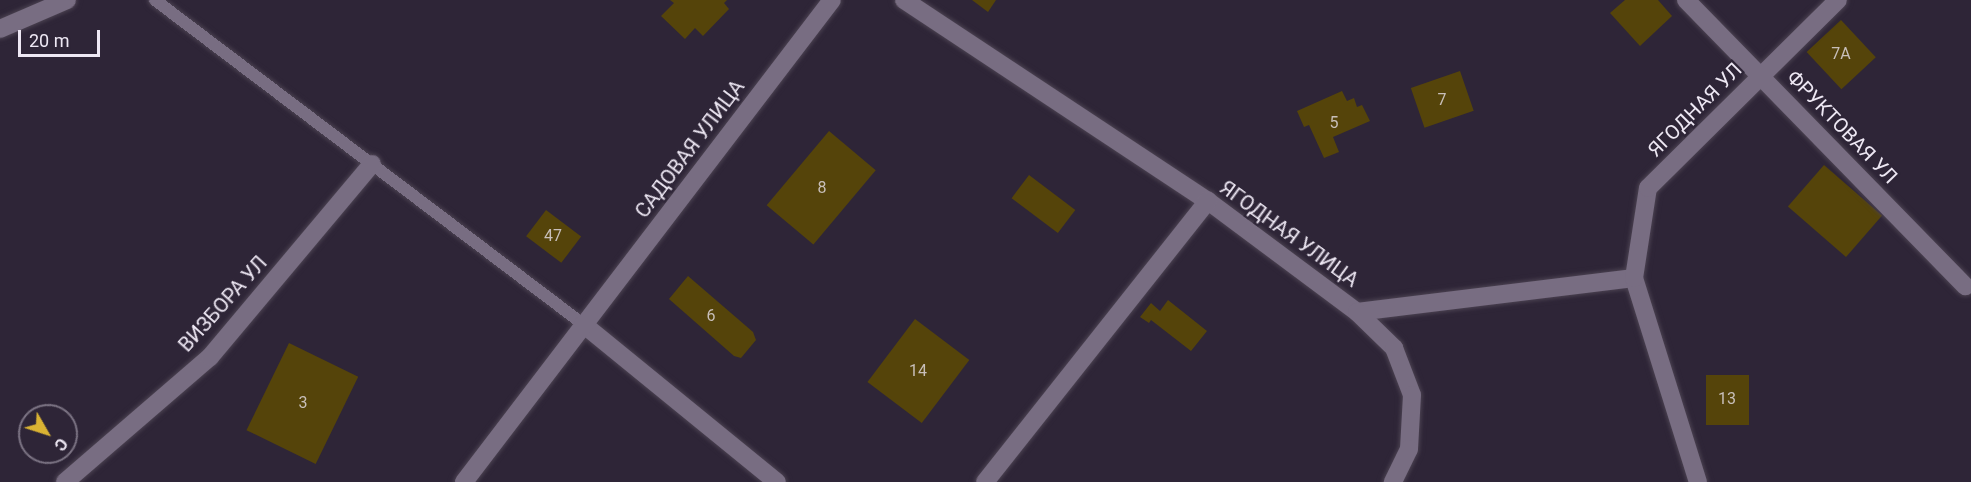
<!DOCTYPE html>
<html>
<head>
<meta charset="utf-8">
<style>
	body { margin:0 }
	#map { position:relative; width:1971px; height:482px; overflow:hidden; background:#2e2537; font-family:Roboto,sans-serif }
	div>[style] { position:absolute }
	.building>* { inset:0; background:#55440a; transform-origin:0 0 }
	.roads { filter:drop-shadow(0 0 2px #4b4251) drop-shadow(0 0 2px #4b4251) }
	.lane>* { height:12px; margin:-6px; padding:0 6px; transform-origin:6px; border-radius:6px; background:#786d82 }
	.street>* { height:18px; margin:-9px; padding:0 9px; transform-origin:9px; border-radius:9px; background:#786d82 }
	span { translate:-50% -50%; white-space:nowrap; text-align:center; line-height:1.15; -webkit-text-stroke:4.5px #2e2537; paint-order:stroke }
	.number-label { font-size:16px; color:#c8bfba }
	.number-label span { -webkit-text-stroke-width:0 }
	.street-label { font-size:20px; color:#eee8f4 }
	.north { position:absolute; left:18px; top:404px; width:60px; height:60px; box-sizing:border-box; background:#2e2537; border:2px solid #7b7383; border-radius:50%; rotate:129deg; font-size:16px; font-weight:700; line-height:24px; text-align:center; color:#eee8f4 }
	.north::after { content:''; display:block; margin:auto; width:21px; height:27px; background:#dab333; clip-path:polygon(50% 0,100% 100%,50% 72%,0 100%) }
	.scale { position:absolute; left:18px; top:30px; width:82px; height:27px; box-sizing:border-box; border:3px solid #eee8f4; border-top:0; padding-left:8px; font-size:18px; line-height:21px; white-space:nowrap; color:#eee8f4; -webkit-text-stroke:4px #2e2537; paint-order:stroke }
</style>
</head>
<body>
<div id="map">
	<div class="building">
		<div style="clip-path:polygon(670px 0,727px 0,724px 3px,729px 9px,703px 36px,695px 28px,685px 39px,661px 16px,674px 3px)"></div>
		<div style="clip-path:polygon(972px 0,996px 0,988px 12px)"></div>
		<div style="clip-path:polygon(1625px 0,1658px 0,1672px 16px,1640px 46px,1610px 13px)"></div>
		<div style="left:1841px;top:20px;width:51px;height:47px;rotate:47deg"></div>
		<div style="left:1460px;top:71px;width:42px;height:52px;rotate:71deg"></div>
		<div style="clip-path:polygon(1342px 91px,1347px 101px,1354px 98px,1357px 107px,1362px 105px,1370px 121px,1333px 137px,1339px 152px,1324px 158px,1309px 125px,1304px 127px,1297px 111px)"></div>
		<div style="left:829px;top:131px;width:61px;height:97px;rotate:40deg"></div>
		<div style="left:1824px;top:165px;width:77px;height:55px;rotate:41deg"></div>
		<div style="left:1029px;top:175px;width:58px;height:29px;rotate:37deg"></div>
		<div style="left:546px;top:210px;width:44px;height:33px;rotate:37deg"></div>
		<div style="clip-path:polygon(688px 276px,753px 332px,756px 340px,741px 358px,734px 356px,669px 299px)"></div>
		<div style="clip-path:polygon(1168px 300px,1207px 331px,1191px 351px,1151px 320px,1149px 323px,1140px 317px,1151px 303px,1160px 311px)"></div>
		<div style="left:915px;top:319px;width:68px;height:79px;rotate:37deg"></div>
		<div style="left:289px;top:343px;width:77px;height:97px;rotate:26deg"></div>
		<div style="left:1706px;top:375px;width:43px;height:50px"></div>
	</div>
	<div class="roads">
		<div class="lane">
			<div style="left:155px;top:0;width:537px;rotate:37.13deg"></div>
		</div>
		<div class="street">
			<div style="left:904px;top:0;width:364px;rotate:33.5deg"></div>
			<div style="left:1208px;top:201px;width:186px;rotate:36.7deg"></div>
			<div style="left:1357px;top:312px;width:279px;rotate:-7deg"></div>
			<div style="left:1634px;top:278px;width:214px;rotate:72.6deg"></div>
			<div style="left:1686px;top:0;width:400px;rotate:45.7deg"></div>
			<div style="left:0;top:29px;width:73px;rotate:-23.4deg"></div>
			<div style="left:1634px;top:278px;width:91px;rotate:-81.2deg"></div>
			<div style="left:1648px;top:188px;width:267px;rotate:-44.7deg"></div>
			<div style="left:1357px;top:312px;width:52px;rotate:44.2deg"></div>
			<div style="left:1394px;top:348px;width:50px;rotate:69deg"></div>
			<div style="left:1412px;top:395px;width:54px;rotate:93.2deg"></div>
			<div style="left:1409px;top:449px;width:37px;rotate:116deg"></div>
			<div style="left:583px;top:324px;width:250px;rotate:39.2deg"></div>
			<div style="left:65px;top:482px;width:191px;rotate:-40.8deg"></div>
			<div style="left:210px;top:357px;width:252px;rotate:-50deg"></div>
			<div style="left:464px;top:482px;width:606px;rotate:-52.64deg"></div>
			<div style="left:985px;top:482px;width:359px;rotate:-51.6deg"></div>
		</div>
	</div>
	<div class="number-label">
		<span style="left:1841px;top:54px">7А</span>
		<span style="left:1442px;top:100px">7</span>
		<span style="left:1334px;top:123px">5</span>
		<span style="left:822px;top:188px">8</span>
		<span style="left:553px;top:236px">47</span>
		<span style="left:711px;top:316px">6</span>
		<span style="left:918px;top:371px">14</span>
		<span style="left:1727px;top:399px">13</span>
		<span style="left:303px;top:403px">3</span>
	</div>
	<div class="street-label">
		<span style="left:1695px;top:110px;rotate:-45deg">ЯГОДНАЯ УЛ</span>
		<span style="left:1842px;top:127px;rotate:46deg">ФРУКТОВАЯ УЛ</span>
		<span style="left:690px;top:149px;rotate:-53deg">САДОВАЯ УЛИЦА</span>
		<span style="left:1289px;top:234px;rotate:36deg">ЯГОДНАЯ УЛИЦА</span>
		<span style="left:223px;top:304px;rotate:-48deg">ВИЗБОРА УЛ</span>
	</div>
	<div class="north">С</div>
	<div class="scale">20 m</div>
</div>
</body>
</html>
